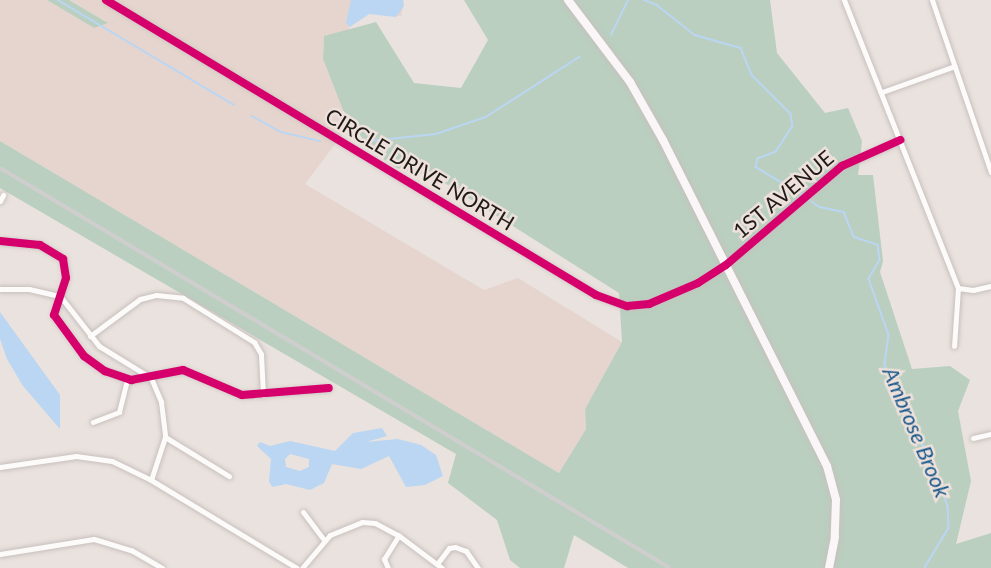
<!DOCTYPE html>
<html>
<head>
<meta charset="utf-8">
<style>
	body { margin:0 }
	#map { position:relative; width:991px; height:568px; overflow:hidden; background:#eae2de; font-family:Lato,sans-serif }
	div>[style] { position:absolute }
	.built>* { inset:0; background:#e5d5ce }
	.green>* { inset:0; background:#bacfc0 }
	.water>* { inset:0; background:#bad6f2 }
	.stream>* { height:1.5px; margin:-0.75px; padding:0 0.75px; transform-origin:0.75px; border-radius:0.75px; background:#bad6f2 }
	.roads { filter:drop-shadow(0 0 2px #c7c0bd) drop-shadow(0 0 2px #c7c0bd) }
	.minor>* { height:5px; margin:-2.5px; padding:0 2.5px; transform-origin:2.5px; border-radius:2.5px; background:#fcfbfa }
	.secondary>* { height:8px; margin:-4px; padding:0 4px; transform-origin:4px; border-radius:4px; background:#faf6f7 }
	.rail>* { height:4px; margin-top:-2px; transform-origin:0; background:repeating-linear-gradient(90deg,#eee0da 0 4.5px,#d0cece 0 9px); box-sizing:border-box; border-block:2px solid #d0cece }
	.cycleway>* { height:8px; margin:-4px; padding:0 4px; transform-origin:4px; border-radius:4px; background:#d6006c }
	span { translate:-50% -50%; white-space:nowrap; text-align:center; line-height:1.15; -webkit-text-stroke:5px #eee0da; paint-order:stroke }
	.street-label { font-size:21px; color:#1f1a18 }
	.water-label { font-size:22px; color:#18588b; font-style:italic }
</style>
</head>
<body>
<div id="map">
	<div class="built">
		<div style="clip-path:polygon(0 0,47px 0,94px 28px,107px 22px,69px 0,404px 0,401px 16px,352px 10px,349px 31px,324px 36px,323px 59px,343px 110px,345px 131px,305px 184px,484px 290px,518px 278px,622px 342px,585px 409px,586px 429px,559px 473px,0 141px)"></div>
	</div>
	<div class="green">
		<div style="clip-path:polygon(47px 0,69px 0,108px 23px,94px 28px)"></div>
		<div style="clip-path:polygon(464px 0,770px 0,777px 53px,825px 113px,848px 108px,862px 141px,858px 175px,873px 175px,883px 261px,880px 272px,912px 369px,950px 366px,970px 380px,958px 411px,971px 481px,956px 544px,991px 533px,991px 568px,628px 568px,574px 535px,564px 568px,520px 568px,510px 560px,497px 520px,448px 483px,456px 454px,0 188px,0 141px,559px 473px,586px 429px,585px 409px,622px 342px,619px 293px,435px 177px,397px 168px,371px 151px,343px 110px,323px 59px,324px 36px,376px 22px,414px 83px,461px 88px,488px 40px)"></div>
	</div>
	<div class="water">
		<div style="clip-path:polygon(351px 0,403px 0,404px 6px,396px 17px,369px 14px,350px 27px,346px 23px)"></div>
		<div style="clip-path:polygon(0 312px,60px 395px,60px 429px,23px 386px,7px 359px,0 339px)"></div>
		<div style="clip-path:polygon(evenodd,382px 428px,387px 436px,366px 442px,398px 439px,421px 445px,436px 455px,443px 476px,425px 485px,406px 487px,389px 456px,361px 469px,332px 464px,324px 483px,310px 490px,286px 484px,272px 487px,269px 481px,271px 459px,257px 446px,260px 442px,270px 446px,290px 441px,335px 451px,353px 433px,382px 428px,290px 454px,309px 459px,309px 467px,300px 471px,286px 467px,285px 459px,290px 454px)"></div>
	</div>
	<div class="stream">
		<div style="left:58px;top:0;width:205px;rotate:30.8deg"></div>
		<div style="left:644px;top:0;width:14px;rotate:21deg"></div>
		<div style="left:657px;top:5px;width:48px;rotate:38.3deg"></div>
		<div style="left:695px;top:35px;width:48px;rotate:15.8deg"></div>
		<div style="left:741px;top:48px;width:29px;rotate:68deg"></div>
		<div style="left:752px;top:75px;width:55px;rotate:45deg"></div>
		<div style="left:791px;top:114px;width:12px;rotate:81deg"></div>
		<div style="left:793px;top:126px;width:31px;rotate:123deg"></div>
		<div style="left:776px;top:152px;width:19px;rotate:159deg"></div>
		<div style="left:758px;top:159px;width:8px;rotate:104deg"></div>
		<div style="left:756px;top:167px;width:56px;rotate:31.1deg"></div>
		<div style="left:611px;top:35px;width:39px;rotate:-64deg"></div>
		<div style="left:252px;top:116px;width:33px;rotate:29deg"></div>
		<div style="left:281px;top:132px;width:40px;rotate:13deg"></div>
		<div style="left:361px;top:142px;width:75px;rotate:-6.1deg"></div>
		<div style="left:436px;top:134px;width:53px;rotate:-18.8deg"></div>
		<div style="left:486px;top:117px;width:111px;rotate:-32.8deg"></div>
		<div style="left:808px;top:199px;width:14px;rotate:34deg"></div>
		<div style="left:820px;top:207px;width:25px;rotate:12deg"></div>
		<div style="left:844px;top:212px;width:27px;rotate:68deg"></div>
		<div style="left:854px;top:237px;width:25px;rotate:18deg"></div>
		<div style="left:878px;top:245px;width:15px;rotate:82deg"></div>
		<div style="left:880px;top:260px;width:22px;rotate:120deg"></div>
		<div style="left:869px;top:279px;width:59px;rotate:70.3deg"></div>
		<div style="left:889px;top:335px;width:30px;rotate:98deg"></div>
		<div style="left:885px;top:365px;width:132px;rotate:65deg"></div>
		<div style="left:941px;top:485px;width:23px;rotate:72deg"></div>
		<div style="left:948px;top:507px;width:21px;rotate:87deg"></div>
		<div style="left:949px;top:528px;width:47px;rotate:121deg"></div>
	</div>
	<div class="roads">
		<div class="minor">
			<div style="left:106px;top:0;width:572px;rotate:31.05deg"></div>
			<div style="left:596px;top:295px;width:33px;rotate:20deg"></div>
			<div style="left:627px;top:306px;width:22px;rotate:-5deg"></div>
			<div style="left:649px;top:304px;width:53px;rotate:-23.2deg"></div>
			<div style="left:698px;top:283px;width:33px;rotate:-33deg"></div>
			<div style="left:726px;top:265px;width:153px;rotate:-40.5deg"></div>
			<div style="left:842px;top:166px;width:64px;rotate:-24.1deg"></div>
			<div style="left:844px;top:0;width:310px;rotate:68.4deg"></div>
			<div style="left:958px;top:288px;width:58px;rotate:93.9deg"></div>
			<div style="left:932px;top:0;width:182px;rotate:71.1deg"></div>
			<div style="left:882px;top:92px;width:77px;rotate:-19.6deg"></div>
			<div style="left:0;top:201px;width:7px;rotate:-63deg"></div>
			<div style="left:0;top:241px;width:40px;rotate:5.7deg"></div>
			<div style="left:40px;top:245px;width:27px;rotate:31deg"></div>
			<div style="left:63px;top:259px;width:19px;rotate:81deg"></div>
			<div style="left:66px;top:278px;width:39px;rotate:108deg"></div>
			<div style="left:54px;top:315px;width:51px;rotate:53.8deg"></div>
			<div style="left:84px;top:356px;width:26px;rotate:36deg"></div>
			<div style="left:105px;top:371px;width:28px;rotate:19deg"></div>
			<div style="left:131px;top:380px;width:53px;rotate:-10.9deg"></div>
			<div style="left:183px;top:370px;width:64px;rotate:23deg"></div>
			<div style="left:242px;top:395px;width:87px;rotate:-4.6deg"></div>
			<div style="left:958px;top:288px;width:15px;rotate:8deg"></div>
			<div style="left:973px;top:290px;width:18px;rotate:-13deg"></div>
			<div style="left:0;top:289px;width:29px"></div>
			<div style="left:29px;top:289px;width:32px;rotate:13deg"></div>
			<div style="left:60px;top:296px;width:63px;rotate:52deg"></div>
			<div style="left:99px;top:346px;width:61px;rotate:31.6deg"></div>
			<div style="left:151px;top:378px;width:26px;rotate:67deg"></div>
			<div style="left:161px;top:402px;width:35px;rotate:83deg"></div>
			<div style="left:165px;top:437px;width:45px;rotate:108deg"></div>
			<div style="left:90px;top:336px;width:62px;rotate:-36.5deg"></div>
			<div style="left:140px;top:299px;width:16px;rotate:-14deg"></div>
			<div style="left:156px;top:295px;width:27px;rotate:6deg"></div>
			<div style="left:183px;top:298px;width:84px;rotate:31.8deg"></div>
			<div style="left:254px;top:342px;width:14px;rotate:60deg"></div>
			<div style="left:261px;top:354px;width:41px;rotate:87.2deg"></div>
			<div style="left:93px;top:422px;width:28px;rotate:-21deg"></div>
			<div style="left:119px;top:412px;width:34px;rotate:-76deg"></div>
			<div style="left:165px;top:437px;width:75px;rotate:31.4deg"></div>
			<div style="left:973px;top:438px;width:18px;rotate:-13deg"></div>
			<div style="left:0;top:467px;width:77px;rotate:-8.2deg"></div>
			<div style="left:76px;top:456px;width:36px;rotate:8deg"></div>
			<div style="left:112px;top:461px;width:43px;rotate:26deg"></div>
			<div style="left:151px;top:480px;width:170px;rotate:31.1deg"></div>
			<div style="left:303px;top:512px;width:35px;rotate:53deg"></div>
			<div style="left:0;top:554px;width:95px;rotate:-9.1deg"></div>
			<div style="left:94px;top:539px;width:39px;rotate:17deg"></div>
			<div style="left:131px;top:550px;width:36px;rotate:30deg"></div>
			<div style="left:437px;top:564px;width:20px;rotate:-53deg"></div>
			<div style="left:449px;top:548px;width:6px;rotate:-9deg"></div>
			<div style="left:455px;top:547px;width:12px;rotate:20deg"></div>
			<div style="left:466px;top:551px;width:21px;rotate:55deg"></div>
			<div style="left:302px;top:568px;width:43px;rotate:-49.7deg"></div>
			<div style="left:330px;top:535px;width:35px;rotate:-22deg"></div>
			<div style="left:362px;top:522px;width:13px;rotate:4deg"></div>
			<div style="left:375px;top:523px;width:26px;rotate:28deg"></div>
			<div style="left:398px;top:535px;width:55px;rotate:36.9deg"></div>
			<div style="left:388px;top:568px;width:10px;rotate:-114deg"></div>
			<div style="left:384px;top:559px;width:28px;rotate:-58deg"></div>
		</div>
		<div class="secondary">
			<div style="left:568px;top:0;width:103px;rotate:52.9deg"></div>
			<div style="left:630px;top:82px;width:67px;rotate:60.4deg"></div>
			<div style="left:663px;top:140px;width:365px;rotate:63.3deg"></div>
			<div style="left:827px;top:466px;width:35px;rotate:75deg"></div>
			<div style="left:836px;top:500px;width:37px;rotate:92deg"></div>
			<div style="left:835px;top:537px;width:32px;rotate:101deg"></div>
		</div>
	</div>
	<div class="rail">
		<div style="left:0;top:168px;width:780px;rotate:30.84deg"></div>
	</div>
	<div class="cycleway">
		<div style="left:106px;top:0;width:572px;rotate:31.05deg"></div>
		<div style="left:596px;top:295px;width:33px;rotate:20deg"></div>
		<div style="left:627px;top:306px;width:22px;rotate:-5deg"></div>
		<div style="left:649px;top:304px;width:53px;rotate:-23.2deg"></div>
		<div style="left:698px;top:283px;width:33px;rotate:-33deg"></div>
		<div style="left:726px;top:265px;width:153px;rotate:-40.5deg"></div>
		<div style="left:842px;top:166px;width:64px;rotate:-24.1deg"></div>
		<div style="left:0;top:241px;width:40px;rotate:5.7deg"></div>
		<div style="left:40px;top:245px;width:27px;rotate:31deg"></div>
		<div style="left:63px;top:259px;width:19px;rotate:81deg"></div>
		<div style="left:66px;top:278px;width:39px;rotate:108deg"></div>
		<div style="left:54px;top:315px;width:51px;rotate:53.8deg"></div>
		<div style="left:84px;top:356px;width:26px;rotate:36deg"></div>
		<div style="left:105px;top:371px;width:28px;rotate:19deg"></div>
		<div style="left:131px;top:380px;width:53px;rotate:-10.9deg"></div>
		<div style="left:183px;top:370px;width:64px;rotate:23deg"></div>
		<div style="left:242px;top:395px;width:87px;rotate:-4.6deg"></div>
	</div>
	<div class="street-label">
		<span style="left:420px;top:169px;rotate:31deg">CIRCLE DRIVE NORTH</span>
		<span style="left:783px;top:194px;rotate:-40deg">1ST AVENUE</span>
	</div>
	<div class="water-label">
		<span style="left:917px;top:432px;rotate:67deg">Ambrose Brook</span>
	</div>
</div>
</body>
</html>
